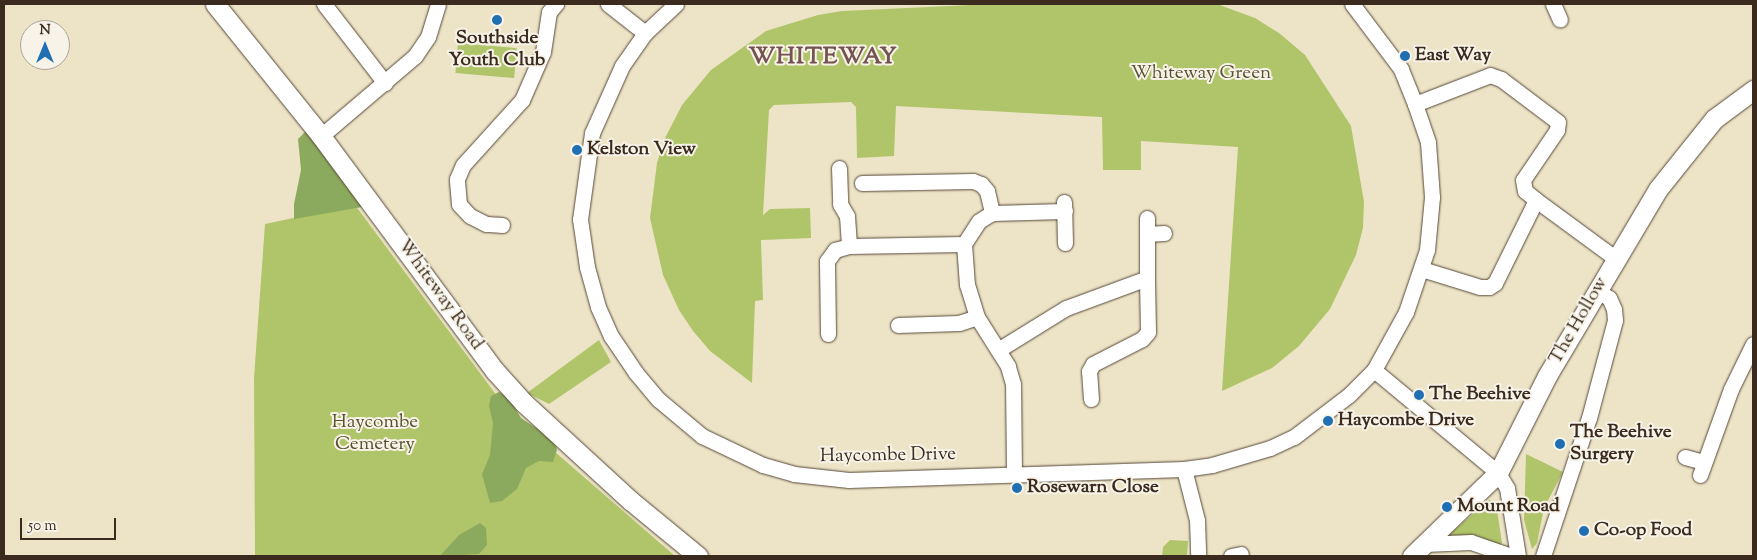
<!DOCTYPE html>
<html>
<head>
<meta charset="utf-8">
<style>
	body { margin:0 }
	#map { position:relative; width:1757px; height:560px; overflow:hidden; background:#ede4c7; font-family:"Sorts Mill Goudy",serif }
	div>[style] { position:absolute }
	.green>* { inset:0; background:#b0c569; transform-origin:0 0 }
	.forest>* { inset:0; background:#8caa5d }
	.roads { filter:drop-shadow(0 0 1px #564637) drop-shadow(0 0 1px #564637) }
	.minor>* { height:15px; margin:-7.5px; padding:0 7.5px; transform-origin:7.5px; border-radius:7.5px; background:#fff }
	.tertiary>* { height:19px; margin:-9.5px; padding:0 9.5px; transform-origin:9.5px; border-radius:9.5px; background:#fff }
	.dots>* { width:14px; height:14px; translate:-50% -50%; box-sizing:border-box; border:2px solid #f7f3e8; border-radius:50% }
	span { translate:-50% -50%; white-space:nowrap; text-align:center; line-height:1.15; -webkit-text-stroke:4px #f7f3e8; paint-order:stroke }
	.poi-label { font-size:19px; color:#3b2a1e; font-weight:700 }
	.left { translate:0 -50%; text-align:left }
	.park-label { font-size:19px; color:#585131 }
	.street-label { font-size:19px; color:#3b2a1e }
	.district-label { font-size:24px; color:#755353; font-weight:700; letter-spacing:1px }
	.frame { position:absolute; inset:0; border:5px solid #3b2a1e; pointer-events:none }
	.north { position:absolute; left:20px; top:20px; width:50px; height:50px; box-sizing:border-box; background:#f7f3e8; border:1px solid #aca397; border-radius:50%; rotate:0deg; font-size:14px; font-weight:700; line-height:20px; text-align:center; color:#3b2a1e }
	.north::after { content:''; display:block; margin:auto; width:18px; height:22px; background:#1f6fb2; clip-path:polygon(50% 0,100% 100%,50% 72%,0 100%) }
	.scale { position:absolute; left:20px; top:518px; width:96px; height:22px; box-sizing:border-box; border:2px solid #3b2a1e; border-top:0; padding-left:6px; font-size:15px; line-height:18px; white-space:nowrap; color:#3b2a1e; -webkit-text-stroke:4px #f7f3e8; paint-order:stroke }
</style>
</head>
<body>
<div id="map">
	<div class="green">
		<div style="clip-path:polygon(992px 4px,1217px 4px,1255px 18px,1279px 33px,1305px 55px,1351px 126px,1364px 202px,1363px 228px,1356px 255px,1330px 309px,1299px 346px,1272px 368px,1222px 391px,1238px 147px,1141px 141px,1141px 170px,1103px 170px,1102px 117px,896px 106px,894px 156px,857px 158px,856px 107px,851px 102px,774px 105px,769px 110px,763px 215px,770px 209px,810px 208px,811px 238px,761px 240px,763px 300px,755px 301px,752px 383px,710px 351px,693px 331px,679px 310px,663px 275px,650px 218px,657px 163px,664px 140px,682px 105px,711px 70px,766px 31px,818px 15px,842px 11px)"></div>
		<div style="left:458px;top:43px;width:59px;height:30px;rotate:5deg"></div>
		<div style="clip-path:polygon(355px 205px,509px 412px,675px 556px,255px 556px,254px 378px,265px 224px)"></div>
		<div style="clip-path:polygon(599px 340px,611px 362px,549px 404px,527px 393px)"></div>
		<div style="clip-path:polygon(1526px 454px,1563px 472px,1544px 508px,1537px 543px,1532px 549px,1524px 520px)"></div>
		<div style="clip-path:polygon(1489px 500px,1496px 503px,1502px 543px,1499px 545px,1470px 536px,1449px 535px)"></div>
		<div style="clip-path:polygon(1170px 540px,1188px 541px,1187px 556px,1162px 556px,1163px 547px)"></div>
	</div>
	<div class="forest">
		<div style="clip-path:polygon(306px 131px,362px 207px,294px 219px,294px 204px,301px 170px,298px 139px)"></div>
		<div style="clip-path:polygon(499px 392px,509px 398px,521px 418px,554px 440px,557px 450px,553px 462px,539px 461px,526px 468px,517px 489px,502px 501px,490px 503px,482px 474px,490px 455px,493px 423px,489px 406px,491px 396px)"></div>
		<div style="clip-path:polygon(480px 523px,486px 528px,487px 545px,479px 554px,440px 556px,459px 535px)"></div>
	</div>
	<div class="roads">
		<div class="minor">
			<div style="left:324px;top:4px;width:100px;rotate:52.3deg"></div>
			<div style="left:608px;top:4px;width:47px;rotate:38.1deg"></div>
			<div style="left:676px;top:4px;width:42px;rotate:136.9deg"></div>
			<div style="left:645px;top:33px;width:40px;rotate:124.9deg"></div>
			<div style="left:622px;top:66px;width:73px;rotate:114.1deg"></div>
			<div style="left:592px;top:133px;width:87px;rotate:97.9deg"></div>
			<div style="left:580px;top:219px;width:49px;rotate:81.7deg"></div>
			<div style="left:587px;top:267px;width:41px;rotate:74.6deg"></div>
			<div style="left:598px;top:307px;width:32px;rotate:66deg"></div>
			<div style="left:611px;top:336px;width:45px;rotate:56deg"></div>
			<div style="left:636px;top:373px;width:35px;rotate:50deg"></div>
			<div style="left:659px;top:400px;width:56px;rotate:39.9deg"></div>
			<div style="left:702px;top:436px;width:68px;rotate:25.4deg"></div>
			<div style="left:763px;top:465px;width:32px;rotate:16deg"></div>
			<div style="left:794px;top:474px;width:55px;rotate:6.2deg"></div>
			<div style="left:849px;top:480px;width:335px;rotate:-1.9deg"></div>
			<div style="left:1184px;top:469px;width:28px;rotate:-8deg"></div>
			<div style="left:1212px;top:465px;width:60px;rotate:-16.3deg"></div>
			<div style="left:1270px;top:448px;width:26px;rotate:-25deg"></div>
			<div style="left:1294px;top:437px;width:69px;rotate:-37.4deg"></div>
			<div style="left:1349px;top:395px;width:35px;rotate:-45deg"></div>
			<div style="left:1374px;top:370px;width:66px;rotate:-61.1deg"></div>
			<div style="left:1406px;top:312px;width:65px;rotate:-71.3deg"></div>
			<div style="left:1427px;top:250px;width:53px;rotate:-84.6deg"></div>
			<div style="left:1432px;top:197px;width:55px;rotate:-94.2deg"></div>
			<div style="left:1428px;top:142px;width:40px;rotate:-108.9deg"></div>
			<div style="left:1415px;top:104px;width:38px;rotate:-112deg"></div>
			<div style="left:1401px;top:69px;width:81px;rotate:-127deg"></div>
			<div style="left:1553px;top:4px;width:17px;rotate:66deg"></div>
			<div style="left:1415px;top:104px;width:80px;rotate:-21.1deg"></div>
			<div style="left:1490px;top:75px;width:12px;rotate:20deg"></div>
			<div style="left:1501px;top:79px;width:71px;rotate:37deg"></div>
			<div style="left:1558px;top:122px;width:8px;rotate:97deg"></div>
			<div style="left:1557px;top:130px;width:60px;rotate:124.2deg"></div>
			<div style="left:1523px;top:180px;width:11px;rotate:80deg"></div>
			<div style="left:1525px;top:191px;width:14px;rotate:39deg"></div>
			<div style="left:1536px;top:200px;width:93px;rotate:116.3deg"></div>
			<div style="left:1495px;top:283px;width:7px;rotate:146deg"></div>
			<div style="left:1489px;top:287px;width:9px;rotate:180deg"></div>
			<div style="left:1480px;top:287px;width:61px;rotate:-162.8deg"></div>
			<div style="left:321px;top:136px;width:123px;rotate:-40.4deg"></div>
			<div style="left:415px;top:56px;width:23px;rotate:-56deg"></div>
			<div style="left:428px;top:37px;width:34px;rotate:-73deg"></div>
			<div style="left:839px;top:168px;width:36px;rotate:88deg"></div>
			<div style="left:840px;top:204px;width:14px;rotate:60deg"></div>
			<div style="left:847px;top:216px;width:30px;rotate:86deg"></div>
			<div style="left:862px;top:183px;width:111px;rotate:-1deg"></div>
			<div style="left:973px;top:181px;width:9px;rotate:21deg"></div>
			<div style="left:981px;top:184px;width:9px;rotate:49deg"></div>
			<div style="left:987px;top:191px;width:23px;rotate:77deg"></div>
			<div style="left:1536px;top:200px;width:98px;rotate:36.3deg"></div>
			<div style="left:1064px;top:202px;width:41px;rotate:88.6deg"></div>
			<div style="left:502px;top:225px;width:16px;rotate:-176deg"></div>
			<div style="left:486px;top:224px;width:18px;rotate:-153deg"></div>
			<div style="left:470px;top:216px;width:16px;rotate:-133deg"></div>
			<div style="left:459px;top:204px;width:25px;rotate:-95deg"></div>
			<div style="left:457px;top:179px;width:15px;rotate:-67deg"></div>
			<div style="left:463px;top:165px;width:88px;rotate:-47.8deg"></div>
			<div style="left:522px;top:100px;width:52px;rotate:-66.4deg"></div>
			<div style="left:543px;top:52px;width:40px;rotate:-81.5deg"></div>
			<div style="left:549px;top:12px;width:11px;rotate:-49deg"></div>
			<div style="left:1147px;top:234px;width:17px;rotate:-3deg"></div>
			<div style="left:898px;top:325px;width:61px;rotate:-1.9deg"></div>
			<div style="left:959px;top:323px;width:19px;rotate:-18deg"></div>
			<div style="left:828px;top:334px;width:73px;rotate:-90.8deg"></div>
			<div style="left:827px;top:261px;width:14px;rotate:-54deg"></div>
			<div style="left:835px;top:250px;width:15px;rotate:-16deg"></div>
			<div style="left:849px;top:246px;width:115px;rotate:-1deg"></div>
			<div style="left:998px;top:350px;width:80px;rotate:-31.7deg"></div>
			<div style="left:1066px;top:308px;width:86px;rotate:-20.3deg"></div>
			<div style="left:1147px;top:278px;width:60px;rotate:-90deg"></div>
			<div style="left:1374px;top:370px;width:161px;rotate:39.7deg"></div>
			<div style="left:1498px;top:473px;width:17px;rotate:59deg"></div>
			<div style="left:1507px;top:488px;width:69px;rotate:80.8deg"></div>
			<div style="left:1091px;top:399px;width:28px;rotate:-94deg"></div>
			<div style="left:1089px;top:371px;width:8px;rotate:-60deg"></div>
			<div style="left:1093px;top:364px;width:55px;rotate:-27deg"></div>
			<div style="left:1142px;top:339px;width:9px;rotate:-49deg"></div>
			<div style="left:1148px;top:332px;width:54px;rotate:-91.1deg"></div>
			<div style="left:1685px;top:457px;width:20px;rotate:15deg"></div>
			<div style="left:1184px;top:469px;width:53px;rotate:75.7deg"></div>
			<div style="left:1197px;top:520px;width:36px;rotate:88deg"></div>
			<div style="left:1014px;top:474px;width:90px;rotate:-90.6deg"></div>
			<div style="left:1013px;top:384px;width:19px;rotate:-106deg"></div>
			<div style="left:1008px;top:366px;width:58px;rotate:-122.3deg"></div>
			<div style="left:977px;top:317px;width:34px;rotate:-107deg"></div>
			<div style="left:967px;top:285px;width:41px;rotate:-94.2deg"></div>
			<div style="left:964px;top:244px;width:27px;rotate:-57deg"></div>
			<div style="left:979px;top:221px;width:15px;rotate:-32deg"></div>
			<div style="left:992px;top:213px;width:73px;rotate:-1.6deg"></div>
			<div style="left:1700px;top:475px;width:91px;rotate:-70.2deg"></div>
			<div style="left:1731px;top:389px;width:50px;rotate:-63.9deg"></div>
			<div style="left:1425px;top:544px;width:46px;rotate:-2.5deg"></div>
			<div style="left:1471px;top:542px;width:42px;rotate:19.3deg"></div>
			<div style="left:1231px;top:556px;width:10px;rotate:-11deg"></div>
			<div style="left:1543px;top:556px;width:145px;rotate:-71.6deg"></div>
			<div style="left:1589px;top:418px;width:101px;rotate:-75.1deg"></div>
			<div style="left:1615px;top:320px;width:11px;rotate:-95deg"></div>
			<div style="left:1614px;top:309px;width:12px;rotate:-114deg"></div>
			<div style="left:1609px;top:298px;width:15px;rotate:-148deg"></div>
		</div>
		<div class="tertiary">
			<div style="left:215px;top:4px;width:169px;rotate:51.2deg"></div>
			<div style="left:321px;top:136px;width:292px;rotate:53.5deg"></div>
			<div style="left:495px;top:371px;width:43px;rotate:47.8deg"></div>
			<div style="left:524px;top:403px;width:145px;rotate:42.5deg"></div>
			<div style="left:631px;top:501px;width:87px;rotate:39.4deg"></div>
			<div style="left:1412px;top:556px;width:120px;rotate:-44deg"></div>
			<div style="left:1498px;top:473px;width:109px;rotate:-63.2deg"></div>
			<div style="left:1547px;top:376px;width:217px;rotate:-59.3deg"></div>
			<div style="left:1658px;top:189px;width:90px;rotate:-51.3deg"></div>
			<div style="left:1714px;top:119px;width:49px;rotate:-36.6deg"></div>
		</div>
	</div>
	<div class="dots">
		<div style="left:497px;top:20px;background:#1f6fb2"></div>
		<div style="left:1405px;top:56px;background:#1f6fb2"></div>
		<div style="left:577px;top:150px;background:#1f6fb2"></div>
		<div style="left:1419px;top:395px;background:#1f6fb2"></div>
		<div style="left:1328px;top:421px;background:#1f6fb2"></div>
		<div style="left:1560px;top:444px;background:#1f6fb2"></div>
		<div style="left:1017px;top:488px;background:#1f6fb2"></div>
		<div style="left:1447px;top:507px;background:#1f6fb2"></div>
		<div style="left:1584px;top:531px;background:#1f6fb2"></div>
	</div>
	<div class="poi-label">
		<span style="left:497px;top:50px">Southside<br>Youth Club</span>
		<span class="left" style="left:1415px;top:56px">East Way</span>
		<span class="left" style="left:587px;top:150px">Kelston View</span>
		<span class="left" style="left:1429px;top:395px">The Beehive</span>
		<span class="left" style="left:1338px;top:421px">Haycombe Drive</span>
		<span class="left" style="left:1570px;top:444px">The Beehive<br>Surgery</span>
		<span class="left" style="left:1027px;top:488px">Rosewarn Close</span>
		<span class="left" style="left:1457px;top:507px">Mount Road</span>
		<span class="left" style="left:1594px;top:531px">Co-op Food</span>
	</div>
	<div class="park-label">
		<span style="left:1201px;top:74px">Whiteway Green</span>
		<span style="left:375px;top:434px">Haycombe<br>Cemetery</span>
	</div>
	<div class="street-label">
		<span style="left:440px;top:295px;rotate:54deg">Whiteway Road</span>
		<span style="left:1579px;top:321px;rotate:-60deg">The Hollow</span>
		<span style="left:888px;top:456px;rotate:-1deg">Haycombe Drive</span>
	</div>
	<div class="district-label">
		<span style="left:823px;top:58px">WHITEWAY</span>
	</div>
	<div class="frame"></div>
	<div class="north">N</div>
	<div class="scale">50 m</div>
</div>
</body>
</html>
